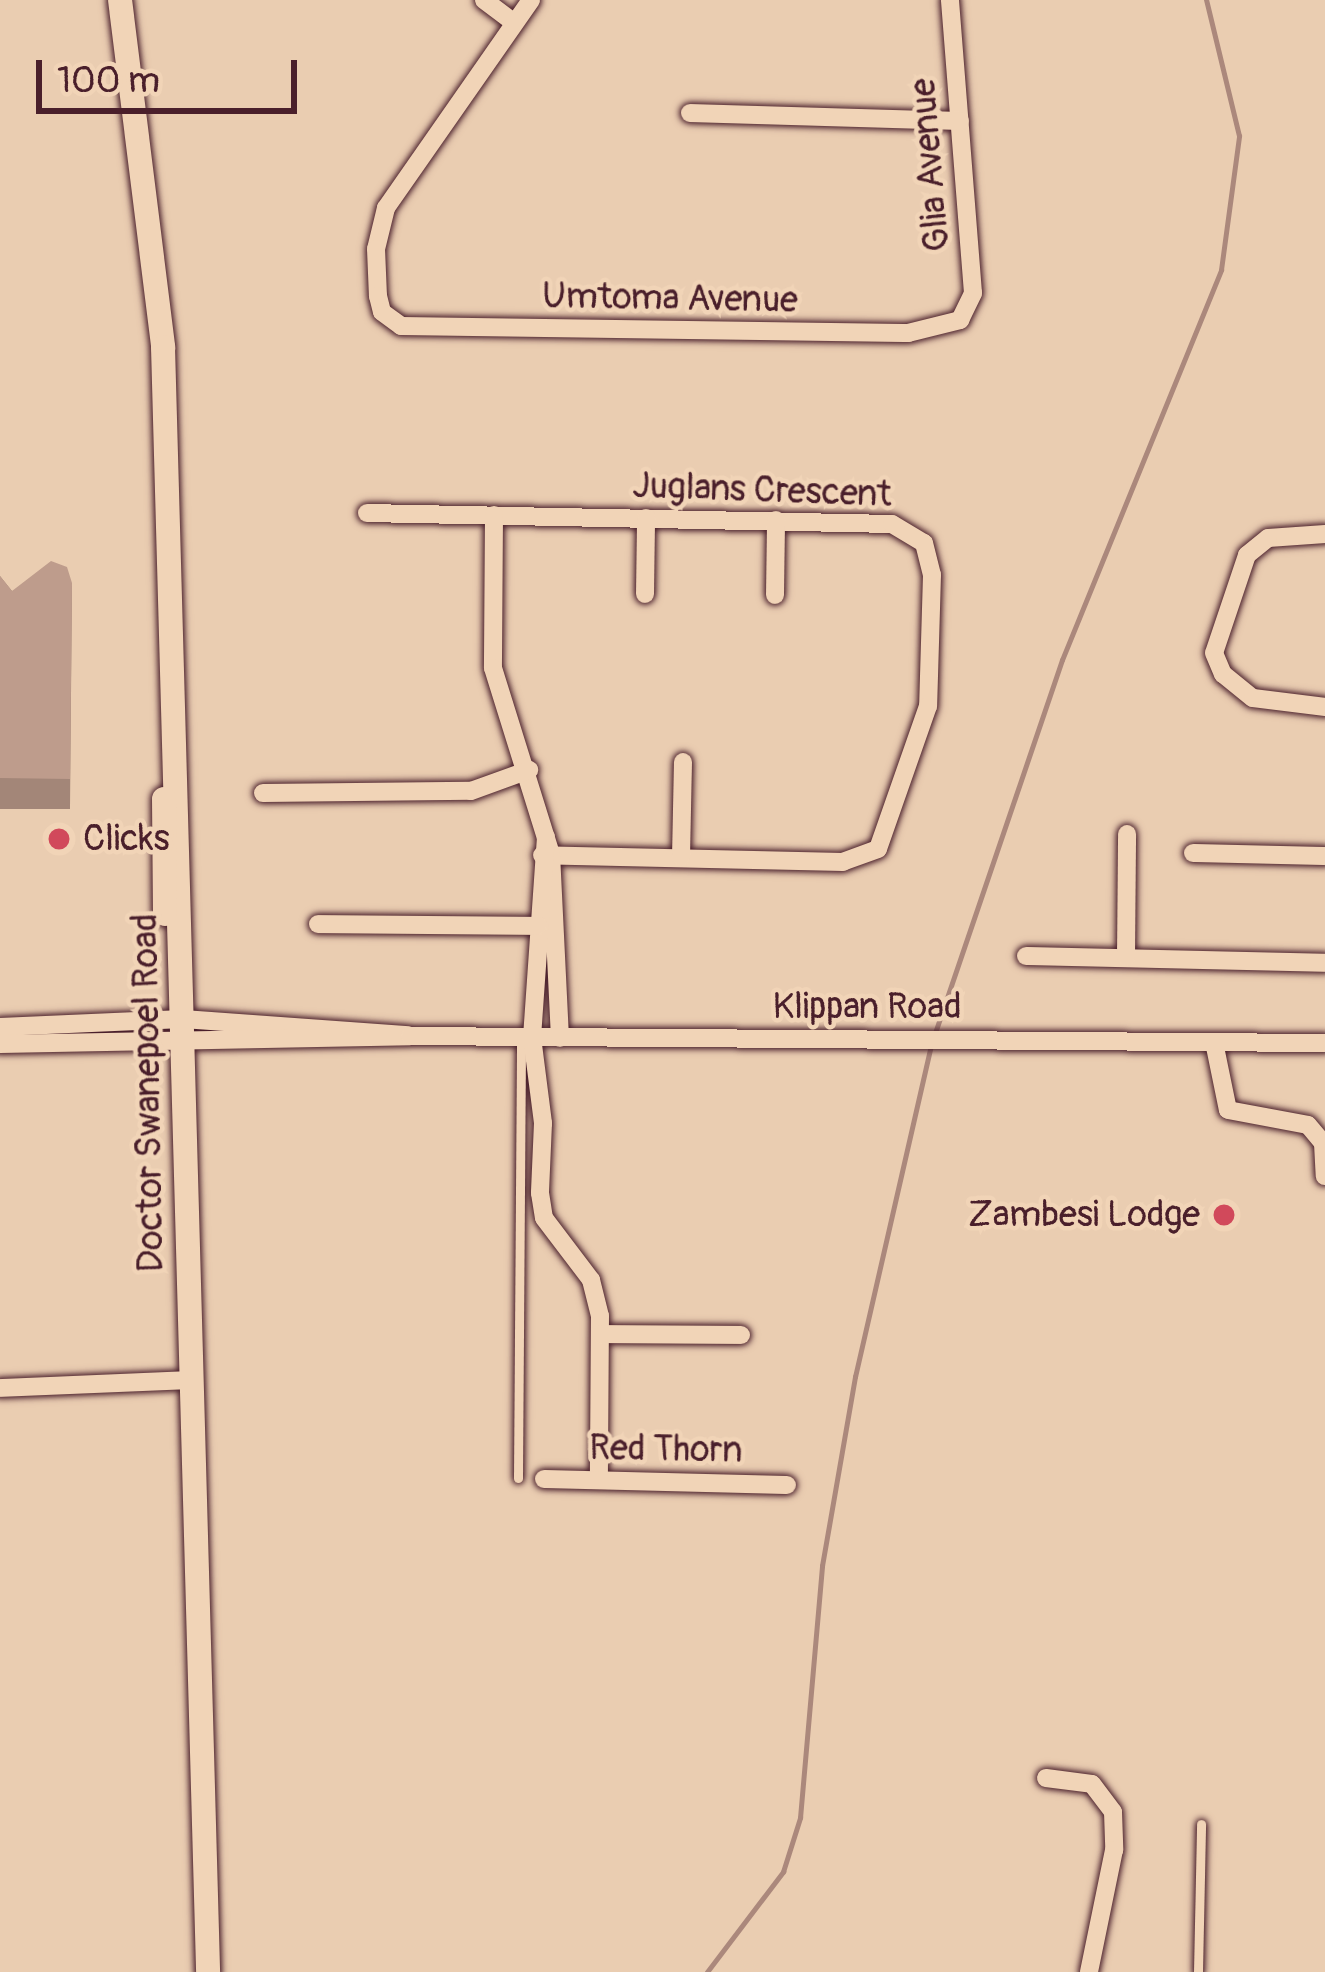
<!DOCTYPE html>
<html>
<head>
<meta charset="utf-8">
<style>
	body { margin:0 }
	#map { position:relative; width:1325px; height:1972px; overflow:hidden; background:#eacdb1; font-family:Pangolin,sans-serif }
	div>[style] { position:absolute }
	.stream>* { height:4.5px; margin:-2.25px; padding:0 2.25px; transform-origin:2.25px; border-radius:2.25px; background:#ab887c }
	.roads { filter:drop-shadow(0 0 3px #4a1f2b) drop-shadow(0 0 3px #4a1f2b) }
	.service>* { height:9px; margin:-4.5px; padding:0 4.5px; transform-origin:4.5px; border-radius:4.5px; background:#f1d4b7 }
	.minor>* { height:18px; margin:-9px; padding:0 9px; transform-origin:9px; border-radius:9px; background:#f1d4b7 }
	.secondary>* { height:24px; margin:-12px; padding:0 12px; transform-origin:12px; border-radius:12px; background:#f1d4b7 }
	.wall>* { inset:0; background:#a38678 }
	.building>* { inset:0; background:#be9c8c }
	.dots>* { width:33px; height:33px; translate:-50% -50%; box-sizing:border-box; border:6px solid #f1d4b7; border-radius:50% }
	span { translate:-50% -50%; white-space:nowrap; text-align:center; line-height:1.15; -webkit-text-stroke:9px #f1d4b7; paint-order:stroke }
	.street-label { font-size:36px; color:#4a1f2b }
	.poi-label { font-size:36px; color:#4a1f2b }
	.left { translate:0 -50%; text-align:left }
	.right { translate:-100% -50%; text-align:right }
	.scale { position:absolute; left:36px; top:60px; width:261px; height:54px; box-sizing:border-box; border:6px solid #4a1f2b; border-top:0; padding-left:15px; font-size:36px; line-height:42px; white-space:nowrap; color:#4a1f2b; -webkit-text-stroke:9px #f1d4b7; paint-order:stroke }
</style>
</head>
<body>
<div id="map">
	<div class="stream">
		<div style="left:934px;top:1036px;width:397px;rotate:-71.2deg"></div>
		<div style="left:1062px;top:660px;width:421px;rotate:-67.8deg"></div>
		<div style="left:1221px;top:270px;width:135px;rotate:-82.3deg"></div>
		<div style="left:1239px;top:136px;width:140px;rotate:-103.6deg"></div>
		<div style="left:707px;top:1972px;width:126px;rotate:-52.8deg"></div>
		<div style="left:783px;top:1872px;width:57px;rotate:-72.5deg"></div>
		<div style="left:800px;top:1818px;width:253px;rotate:-85deg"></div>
		<div style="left:822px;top:1566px;width:192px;rotate:-80.1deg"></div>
		<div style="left:855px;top:1377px;width:340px;rotate:-77.1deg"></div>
	</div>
	<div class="roads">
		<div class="service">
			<div style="left:518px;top:1478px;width:441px;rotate:-89.6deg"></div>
			<div style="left:1198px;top:1972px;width:148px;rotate:-88.8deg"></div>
		</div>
		<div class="minor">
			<div style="left:484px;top:0;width:38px;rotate:37deg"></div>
			<div style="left:531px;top:0;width:254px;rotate:124.9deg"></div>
			<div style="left:386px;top:208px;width:42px;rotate:103.7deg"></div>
			<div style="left:376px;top:249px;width:47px;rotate:87.6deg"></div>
			<div style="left:378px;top:296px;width:16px;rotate:76deg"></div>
			<div style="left:382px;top:312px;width:24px;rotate:36deg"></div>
			<div style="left:401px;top:326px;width:507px;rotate:0.79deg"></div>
			<div style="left:908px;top:333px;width:54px;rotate:-14deg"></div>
			<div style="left:960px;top:320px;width:30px;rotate:-64deg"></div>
			<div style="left:973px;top:293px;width:294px;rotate:-94.5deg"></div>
			<div style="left:690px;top:113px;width:270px;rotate:1.7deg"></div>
			<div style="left:367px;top:513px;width:525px;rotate:1.2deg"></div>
			<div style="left:892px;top:524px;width:37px;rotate:31deg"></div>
			<div style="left:924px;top:543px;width:33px;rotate:76deg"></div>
			<div style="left:932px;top:575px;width:131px;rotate:91.7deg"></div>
			<div style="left:928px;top:706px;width:151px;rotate:109.3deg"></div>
			<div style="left:878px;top:849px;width:37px;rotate:160deg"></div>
			<div style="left:843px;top:862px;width:301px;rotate:-178.7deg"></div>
			<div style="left:494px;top:515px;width:153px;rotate:90.4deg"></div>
			<div style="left:493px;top:668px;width:195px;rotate:72.7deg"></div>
			<div style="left:551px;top:854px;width:184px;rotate:87.2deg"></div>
			<div style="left:1325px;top:534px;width:57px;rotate:176deg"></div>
			<div style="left:1268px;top:538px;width:27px;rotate:141deg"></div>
			<div style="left:1247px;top:555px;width:103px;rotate:108.6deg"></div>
			<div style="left:1214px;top:653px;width:23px;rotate:67deg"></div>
			<div style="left:1223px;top:674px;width:38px;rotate:39deg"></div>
			<div style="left:1253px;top:698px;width:73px;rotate:7.1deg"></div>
			<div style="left:645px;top:594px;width:76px;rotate:-89.2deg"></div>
			<div style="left:775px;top:595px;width:75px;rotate:-89.2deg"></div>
			<div style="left:263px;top:793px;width:208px;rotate:-0.6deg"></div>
			<div style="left:471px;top:791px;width:62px;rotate:-19.9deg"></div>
			<div style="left:546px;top:837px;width:200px;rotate:94deg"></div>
			<div style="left:532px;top:1037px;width:87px;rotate:82.7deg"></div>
			<div style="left:543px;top:1123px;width:70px;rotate:92.5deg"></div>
			<div style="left:540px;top:1193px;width:25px;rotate:81deg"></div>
			<div style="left:544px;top:1218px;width:78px;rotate:52.8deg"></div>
			<div style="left:591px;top:1280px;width:37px;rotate:76deg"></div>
			<div style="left:600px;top:1316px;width:163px;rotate:90.4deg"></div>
			<div style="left:1193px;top:853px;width:132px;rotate:1.3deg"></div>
			<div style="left:681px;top:857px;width:95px;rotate:-88.8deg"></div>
			<div style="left:318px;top:924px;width:220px;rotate:0.5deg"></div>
			<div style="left:1026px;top:956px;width:299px;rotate:1.3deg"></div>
			<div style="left:1126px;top:957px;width:123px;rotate:-89.5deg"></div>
			<div style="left:0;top:1027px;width:183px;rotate:-2.5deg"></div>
			<div style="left:183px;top:1019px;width:226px;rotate:4.1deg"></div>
			<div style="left:1214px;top:1042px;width:69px;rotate:78.4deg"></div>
			<div style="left:1228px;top:1110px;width:81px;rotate:10.6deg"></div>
			<div style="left:1308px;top:1125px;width:23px;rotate:50deg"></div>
			<div style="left:1323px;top:1143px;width:33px;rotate:87deg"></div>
			<div style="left:0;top:1044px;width:410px;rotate:-1.1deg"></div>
			<div style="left:410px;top:1036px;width:915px;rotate:0.44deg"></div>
			<div style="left:600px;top:1334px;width:141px;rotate:0.4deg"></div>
			<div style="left:0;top:1388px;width:188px;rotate:-2.4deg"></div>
			<div style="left:544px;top:1479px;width:243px;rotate:1.4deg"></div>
			<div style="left:1046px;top:1778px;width:46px;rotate:7.4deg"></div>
			<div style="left:1092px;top:1784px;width:35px;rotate:53deg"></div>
			<div style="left:1113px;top:1812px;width:38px;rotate:88deg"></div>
			<div style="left:1114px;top:1850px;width:125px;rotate:101.6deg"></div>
		</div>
		<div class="secondary">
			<div style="left:120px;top:0;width:350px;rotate:82.9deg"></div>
			<div style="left:163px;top:347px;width:1626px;rotate:88.41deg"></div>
			<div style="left:164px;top:799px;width:115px;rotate:89.5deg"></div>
		</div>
	</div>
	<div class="wall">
		<div style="clip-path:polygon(0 576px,12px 591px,72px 583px,70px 809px,0 809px)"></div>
	</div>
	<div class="building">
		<div style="clip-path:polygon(51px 561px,67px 567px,72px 583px,70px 779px,0 778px,0 576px,12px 591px)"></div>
	</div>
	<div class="dots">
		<div style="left:59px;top:839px;background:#d1495b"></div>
		<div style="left:1224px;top:1215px;background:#d1495b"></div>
	</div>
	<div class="street-label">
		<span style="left:930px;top:165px;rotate:-95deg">Glia Avenue</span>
		<span style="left:670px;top:298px;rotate:1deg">Umtoma Avenue</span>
		<span style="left:762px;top:490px;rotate:2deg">Juglans Crescent</span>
		<span style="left:867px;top:1007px">Klippan Road</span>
		<span style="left:148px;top:1093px;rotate:-91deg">Doctor Swanepoel Road</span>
		<span style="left:666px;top:1449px;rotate:1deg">Red Thorn</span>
	</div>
	<div class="poi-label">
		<span class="left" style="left:83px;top:839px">Clicks</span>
		<span class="right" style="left:1200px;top:1215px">Zambesi Lodge</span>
	</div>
	<div class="scale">100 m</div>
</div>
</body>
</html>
